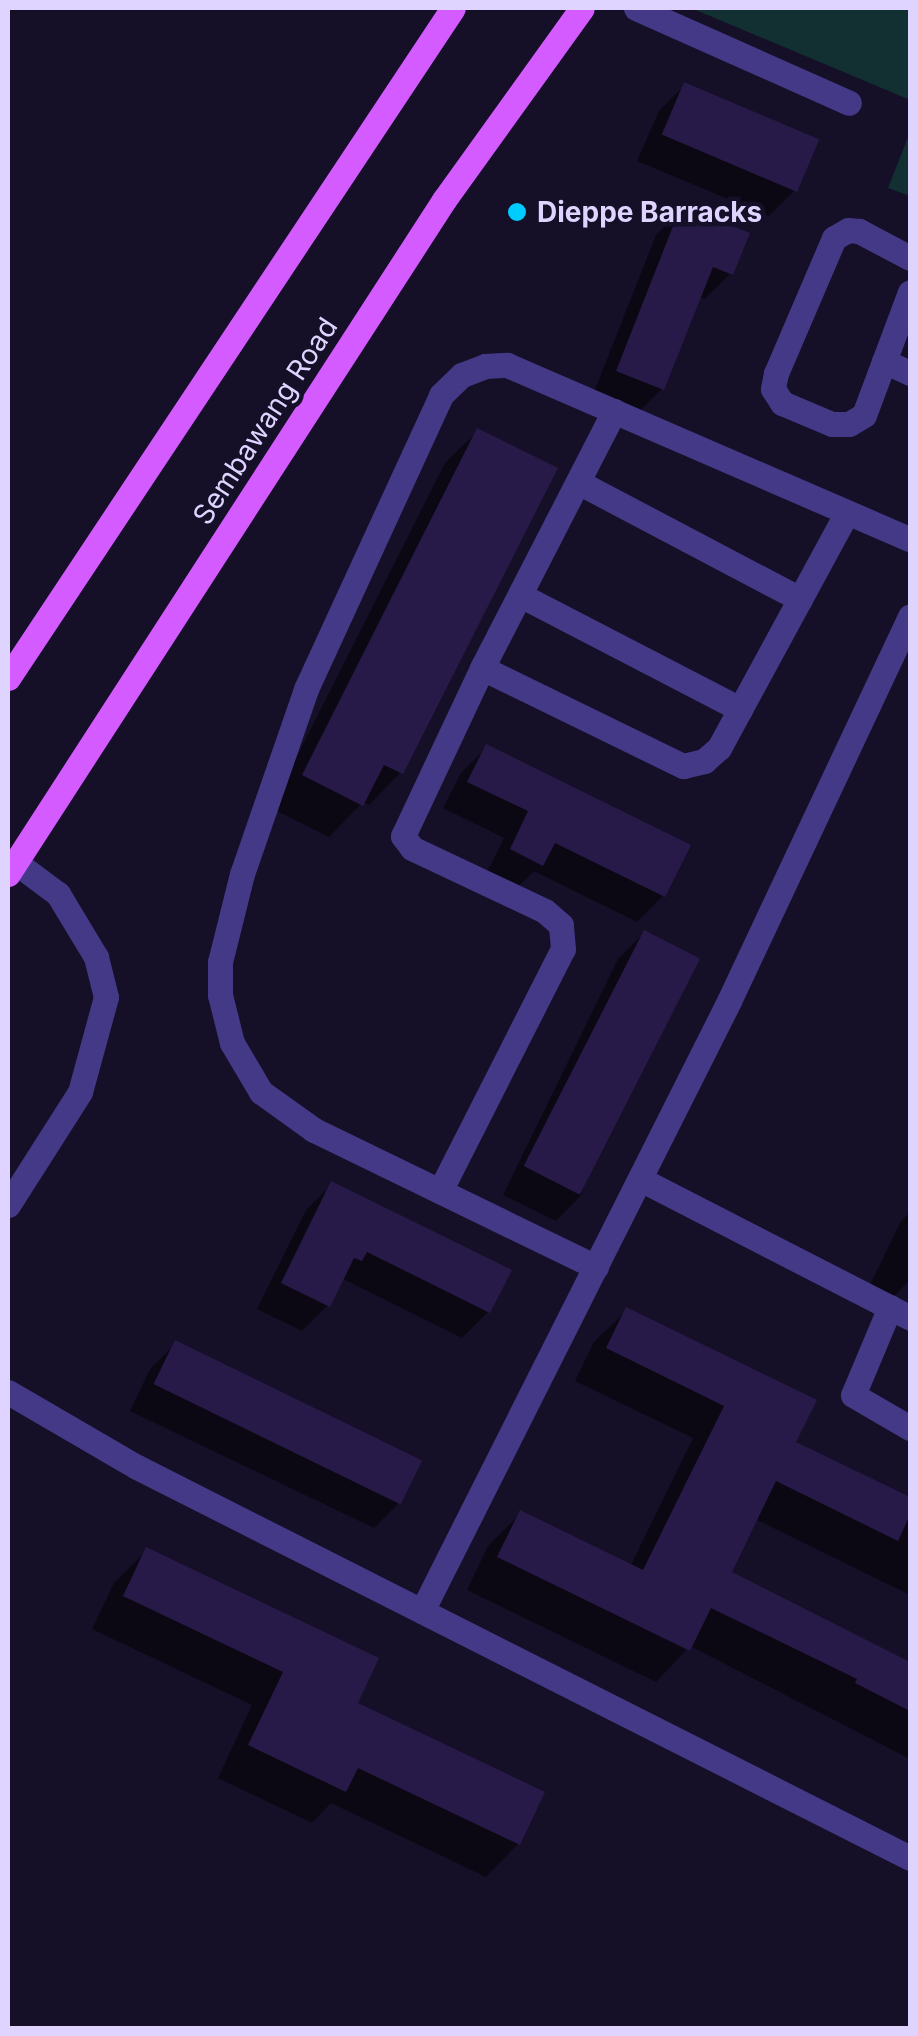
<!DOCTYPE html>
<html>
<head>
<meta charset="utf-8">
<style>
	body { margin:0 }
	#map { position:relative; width:918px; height:2036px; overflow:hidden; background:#150f27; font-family:Inter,sans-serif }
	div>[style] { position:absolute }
	.green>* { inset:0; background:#122f31 }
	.shadow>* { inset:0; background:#0007 }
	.building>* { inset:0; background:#281a48; transform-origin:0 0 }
	.minor>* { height:25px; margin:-12.5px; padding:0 12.5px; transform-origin:12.5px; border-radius:12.5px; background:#443986 }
	.major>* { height:25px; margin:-12.5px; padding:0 12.5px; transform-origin:12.5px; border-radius:12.5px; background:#d35bff }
	.dots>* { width:28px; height:28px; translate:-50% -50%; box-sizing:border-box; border:5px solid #150f27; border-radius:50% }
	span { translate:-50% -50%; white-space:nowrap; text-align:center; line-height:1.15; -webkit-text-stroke:9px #150f27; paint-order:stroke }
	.poi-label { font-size:28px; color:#ded4ff; font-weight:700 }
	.left { translate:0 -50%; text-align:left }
	.street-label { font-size:28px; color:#ded4ff }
	.frame { position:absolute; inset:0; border:10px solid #ded4ff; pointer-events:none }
</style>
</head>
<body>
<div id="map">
	<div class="green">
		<div style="clip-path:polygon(691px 8px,910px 8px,910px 100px)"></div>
		<div style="clip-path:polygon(910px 132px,910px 196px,888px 188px)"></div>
	</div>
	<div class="shadow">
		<div style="clip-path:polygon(685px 85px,795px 190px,769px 216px,637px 161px,659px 111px)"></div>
		<div style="clip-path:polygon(682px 209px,731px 273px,705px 299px,699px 297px,662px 389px,636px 415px,592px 397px,656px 235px)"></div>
		<div style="clip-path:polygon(478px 431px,401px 772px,369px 805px,363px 802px,329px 837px,271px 808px,445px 463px)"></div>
		<div style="clip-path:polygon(487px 747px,663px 896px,637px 922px,534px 871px,515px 890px,485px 876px,504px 838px,443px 808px,461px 773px)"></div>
		<div style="clip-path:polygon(644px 933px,582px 1194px,556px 1221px,503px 1195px,618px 959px)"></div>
		<div style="clip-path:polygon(332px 1184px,488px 1312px,462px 1338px,341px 1278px,328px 1305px,302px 1331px,257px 1309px,306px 1210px)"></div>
		<div style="clip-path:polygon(910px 1212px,910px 1280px,892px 1298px,869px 1287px,901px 1221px)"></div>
		<div style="clip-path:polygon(627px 1310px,793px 1443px,910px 1501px,910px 1595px,755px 1519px,729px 1573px,910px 1664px,910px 1759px,690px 1646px,656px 1682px,467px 1590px,488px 1546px,521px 1513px,630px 1567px,693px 1438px,575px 1381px,594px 1342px)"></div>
		<div style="clip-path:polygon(176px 1343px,400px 1502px,374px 1528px,130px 1411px,150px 1369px)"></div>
		<div style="clip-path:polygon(147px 1550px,355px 1705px,518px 1844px,486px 1877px,331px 1803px,312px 1823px,218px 1778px,252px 1705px,92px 1629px,114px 1583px)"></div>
	</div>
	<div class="building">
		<div style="left:684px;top:82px;width:147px;height:57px;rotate:23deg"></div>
		<div style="clip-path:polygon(681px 206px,750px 233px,733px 275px,713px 267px,664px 390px,616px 371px)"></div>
		<div style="clip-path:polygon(477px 428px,558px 468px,403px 774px,384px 765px,363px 806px,302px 775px)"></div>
		<div style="clip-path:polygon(486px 744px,691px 845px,665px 897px,555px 843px,543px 866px,510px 849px,528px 811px,467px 782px)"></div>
		<div style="left:644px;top:930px;width:63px;height:265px;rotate:27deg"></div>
		<div style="clip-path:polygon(331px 1181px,512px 1270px,490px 1313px,367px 1252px,362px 1261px,354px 1258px,330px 1307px,281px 1283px)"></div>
		<div style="clip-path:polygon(626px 1307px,817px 1400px,796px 1442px,910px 1497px,910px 1515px,898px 1541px,776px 1481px,732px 1572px,910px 1662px,910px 1711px,855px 1683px,857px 1679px,711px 1608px,690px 1651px,497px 1557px,520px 1510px,643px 1570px,724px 1406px,606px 1348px)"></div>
		<div style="left:175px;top:1340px;width:275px;height:49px;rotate:26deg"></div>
		<div style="clip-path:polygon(146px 1547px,379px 1658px,358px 1703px,545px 1792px,520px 1845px,358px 1768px,346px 1792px,248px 1745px,283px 1672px,123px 1596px)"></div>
	</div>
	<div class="minor">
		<div style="left:636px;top:8px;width:233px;rotate:24deg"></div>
		<div style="left:910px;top:258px;width:58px;rotate:-152.1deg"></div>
		<div style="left:859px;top:231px;width:11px;rotate:-175deg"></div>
		<div style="left:848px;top:230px;width:16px;rotate:150deg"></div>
		<div style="left:834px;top:238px;width:147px;rotate:113.2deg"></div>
		<div style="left:776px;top:373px;width:16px;rotate:101deg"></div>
		<div style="left:773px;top:389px;width:17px;rotate:57deg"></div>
		<div style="left:782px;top:403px;width:54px;rotate:22.8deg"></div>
		<div style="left:832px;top:424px;width:17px"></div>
		<div style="left:849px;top:424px;width:17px;rotate:-31deg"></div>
		<div style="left:864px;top:415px;width:131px;rotate:-69.5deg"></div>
		<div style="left:884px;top:361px;width:29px;rotate:25deg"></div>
		<div style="left:578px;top:482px;width:251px;rotate:27.8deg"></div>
		<div style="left:520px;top:595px;width:248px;rotate:27.4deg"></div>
		<div style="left:482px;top:668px;width:224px;rotate:26deg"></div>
		<div style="left:683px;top:766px;width:22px;rotate:-13deg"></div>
		<div style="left:704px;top:761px;width:20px;rotate:-41deg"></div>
		<div style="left:719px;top:748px;width:268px;rotate:-61.5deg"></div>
		<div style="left:8px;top:863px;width:7px;rotate:-8deg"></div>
		<div style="left:15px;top:862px;width:54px;rotate:36.7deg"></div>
		<div style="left:58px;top:894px;width:74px;rotate:58.9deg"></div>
		<div style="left:96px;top:957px;width:41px;rotate:76deg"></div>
		<div style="left:106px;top:997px;width:98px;rotate:105.3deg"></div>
		<div style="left:80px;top:1092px;width:134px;rotate:122.5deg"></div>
		<div style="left:640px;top:1179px;width:304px;rotate:27.2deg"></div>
		<div style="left:440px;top:1191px;width:271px;rotate:-63.1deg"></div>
		<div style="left:563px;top:949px;width:24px;rotate:-95deg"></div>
		<div style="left:561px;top:925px;width:21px;rotate:-139deg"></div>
		<div style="left:545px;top:911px;width:147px;rotate:-154.7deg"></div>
		<div style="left:412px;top:848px;width:15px;rotate:-127deg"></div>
		<div style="left:403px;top:836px;width:186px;rotate:-64.8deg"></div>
		<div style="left:482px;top:668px;width:289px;rotate:-62.8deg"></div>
		<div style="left:596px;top:1267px;width:314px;rotate:-154.1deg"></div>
		<div style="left:314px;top:1130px;width:65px;rotate:-144.4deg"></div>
		<div style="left:261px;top:1092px;width:57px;rotate:-120.6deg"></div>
		<div style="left:232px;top:1043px;width:49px;rotate:-104deg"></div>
		<div style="left:220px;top:995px;width:33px;rotate:-90deg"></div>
		<div style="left:220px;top:962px;width:91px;rotate:-76deg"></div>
		<div style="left:242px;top:874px;width:196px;rotate:-70.9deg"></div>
		<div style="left:306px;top:689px;width:324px;rotate:-65.3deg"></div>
		<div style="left:441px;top:395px;width:29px;rotate:-44deg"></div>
		<div style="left:462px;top:375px;width:25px;rotate:-21deg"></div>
		<div style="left:485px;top:366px;width:22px;rotate:-3deg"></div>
		<div style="left:507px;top:365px;width:439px;rotate:23.4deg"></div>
		<div style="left:890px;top:1307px;width:95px;rotate:112.8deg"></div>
		<div style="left:853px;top:1395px;width:66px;rotate:30.1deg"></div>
		<div style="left:8px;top:1392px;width:149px;rotate:30.2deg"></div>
		<div style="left:137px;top:1467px;width:866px;rotate:26.83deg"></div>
		<div style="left:422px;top:1611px;width:683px;rotate:-63.28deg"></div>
		<div style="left:729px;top:1001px;width:425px;rotate:-64.8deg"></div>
	</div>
	<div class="major">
		<div style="left:8px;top:678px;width:804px;rotate:-56.41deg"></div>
		<div style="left:8px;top:874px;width:803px;rotate:-57.1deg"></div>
		<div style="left:444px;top:200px;width:236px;rotate:-54.3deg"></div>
	</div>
	<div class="dots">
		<div style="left:517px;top:212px;background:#00cbff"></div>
	</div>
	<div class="poi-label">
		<span class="left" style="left:537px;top:212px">Dieppe Barracks</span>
	</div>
	<div class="street-label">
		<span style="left:265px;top:421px;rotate:-57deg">Sembawang Road</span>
	</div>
	<div class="frame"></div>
</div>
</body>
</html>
